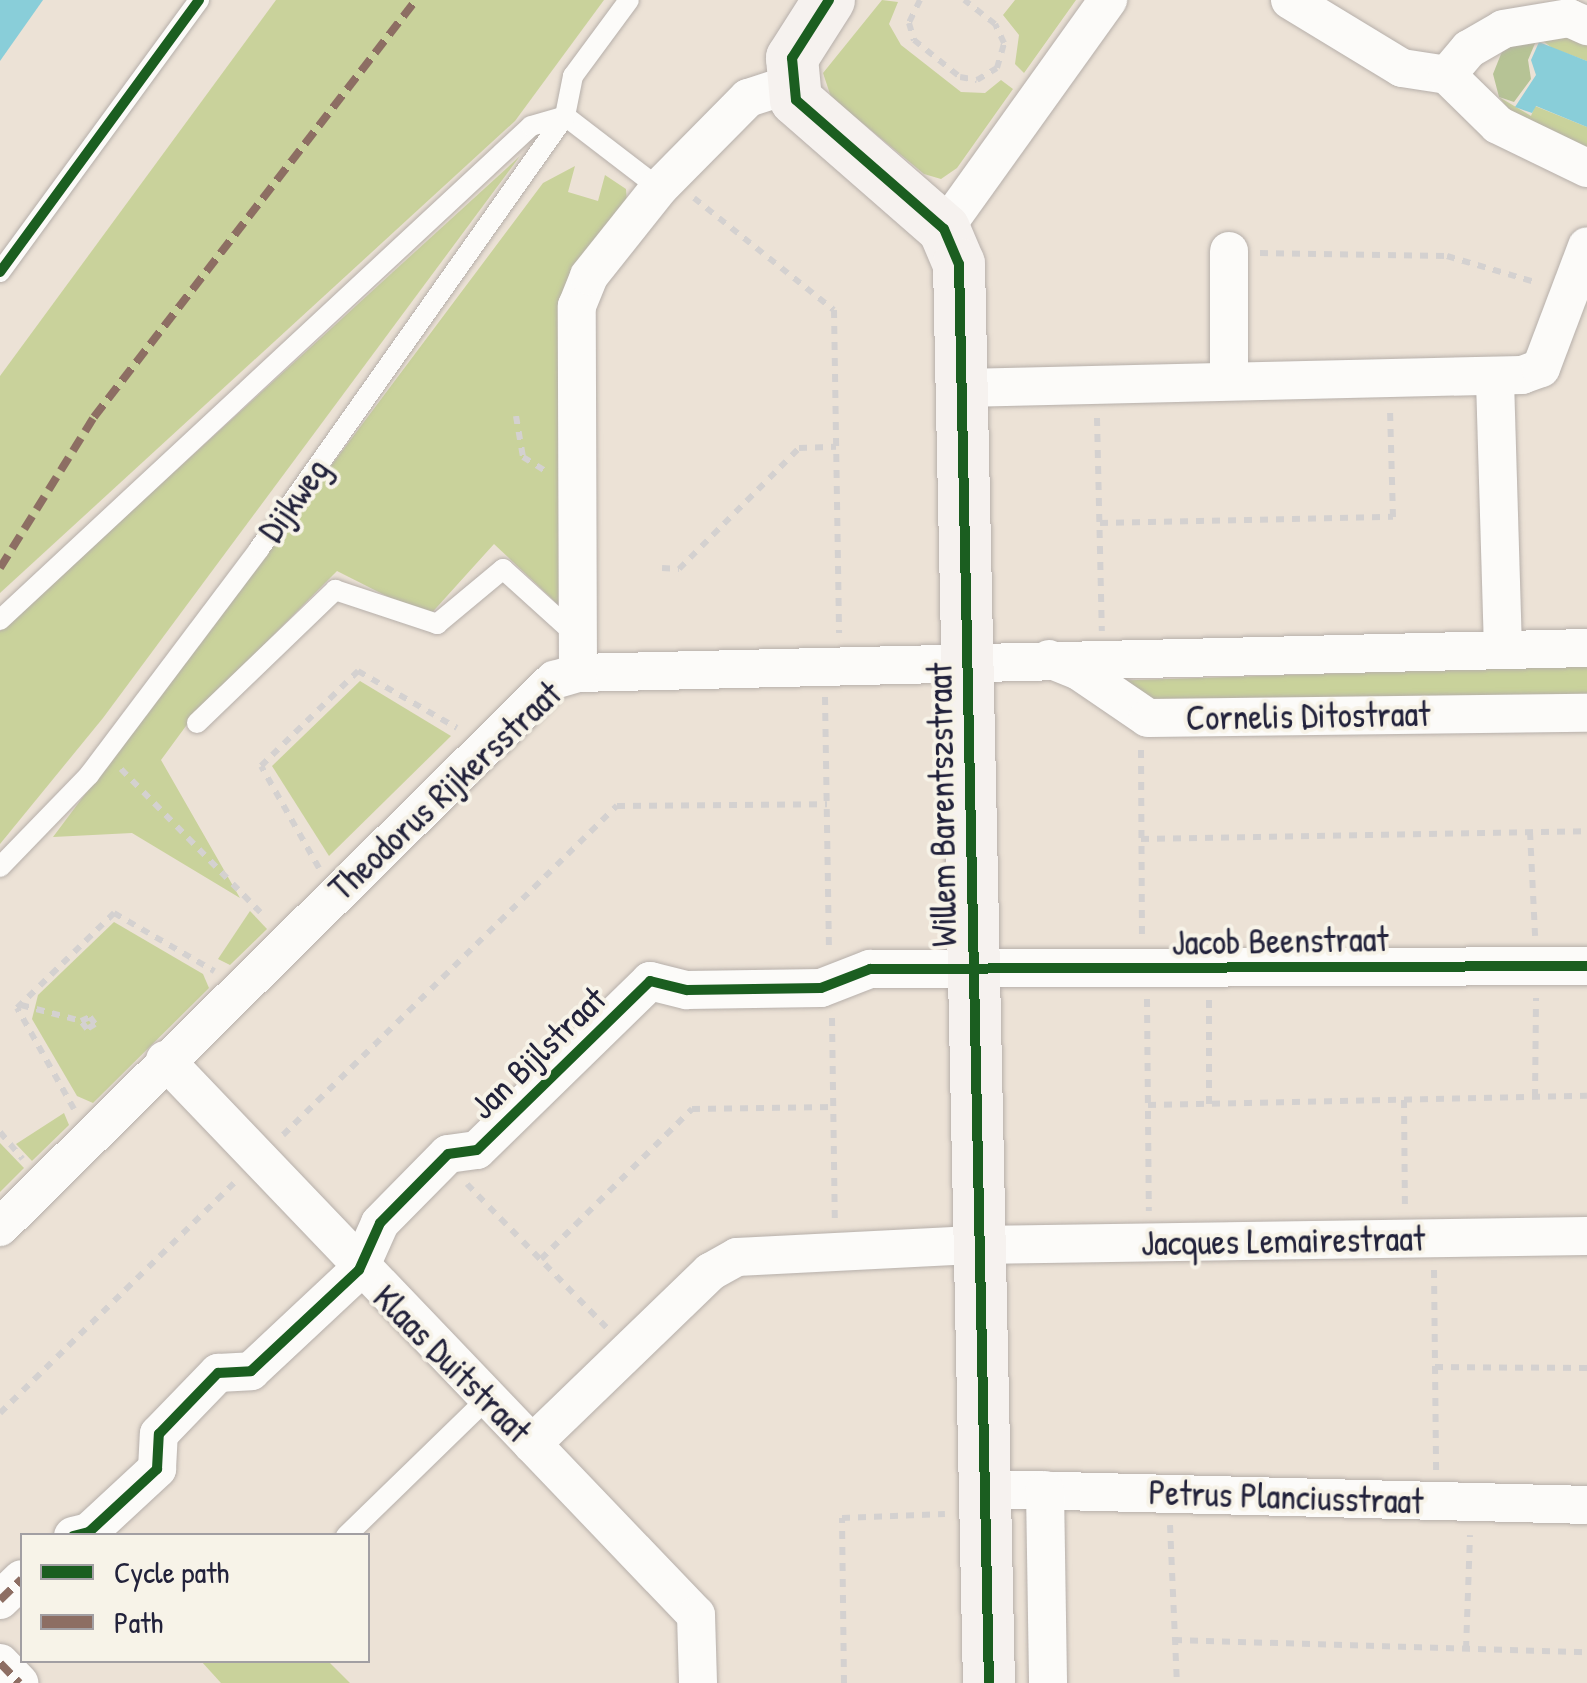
<!DOCTYPE html>
<html>
<head>
<meta charset="utf-8">
<style>
	body { margin:0 }
	#map { position:relative; width:1587px; height:1683px; overflow:hidden; background:#ece2d6; font-family:"Patrick Hand",sans-serif }
	div>[style] { position:absolute }
	.green>* { inset:0; background:#c9d29b }
	.forest>* { inset:0; background:#b6c395 }
	.water>* { inset:0; background:#89ced9 }
	.path>* { height:6px; margin-top:-3px; transform-origin:0; background:repeating-linear-gradient(90deg,#d4d1d0 0 8px,transparent 0 16px) }
	.roads { filter:drop-shadow(0 0 2px #b6afaa) drop-shadow(0 0 2px #b6afaa) }
	.lane>* { height:20px; margin:-10px; padding:0 10px; transform-origin:10px; border-radius:10px; background:#fcfbf9 }
	.street>* { height:38px; margin:-19px; padding:0 19px; transform-origin:19px; border-radius:19px; background:#fcfbf9 }
	.secondary>* { height:52px; margin:-26px; padding:0 26px; transform-origin:26px; border-radius:26px; background:#f6f2ef }
	.quiet>* { height:8px; margin-top:-4px; transform-origin:0; background:repeating-linear-gradient(90deg,#8d6e63 0 15px,transparent 0 23px) }
	.cycleway>* { height:10px; margin:-5px; padding:0 5px; transform-origin:5px; border-radius:5px; background:#1b5e20 }
	span { translate:-50% -50%; white-space:nowrap; text-align:center; line-height:1.15; -webkit-text-stroke:8px #f7f3e8; paint-order:stroke }
	.street-label { font-size:35px; color:#22223b }
	.legend { position:absolute; left:20px; top:1533px; width:350px; height:130px; box-sizing:border-box; background:#f7f3e8; border:2px solid #a29fa3; margin:0; padding:12px 18px; list-style:none; font-size:30px; color:#22223b }
	.legend li { display:flex; align-items:center; gap:20px; height:50px }
	.legend b { width:50px; border:2px solid #a29fa3 }
</style>
</head>
<body>
<div id="map">
	<div class="green">
		<div style="clip-path:polygon(276px 0,604px 0,515px 121px,0 593px,0 376px)"></div>
		<div style="clip-path:polygon(882px 0,898px 2px,889px 24px,901px 45px,961px 92px,985px 93px,1001px 80px,1013px 89px,957px 168px,941px 179px,924px 174px,831px 97px,823px 73px)"></div>
		<div style="clip-path:polygon(1015px 0,1076px 0,1024px 73px,1015px 64px,1019px 35px,1003px 15px)"></div>
		<div style="clip-path:polygon(1542px 30px,1587px 41px,1587px 61px,1552px 48px,1538px 37px)"></div>
		<div style="clip-path:polygon(1499px 97px,1531px 116px,1535px 106px,1587px 127px,1587px 154px,1522px 127px)"></div>
		<div style="clip-path:polygon(520px 156px,103px 718px,0 844px,0 631px)"></div>
		<div style="clip-path:polygon(575px 166px,568px 192px,598px 201px,605px 175px,626px 189px,627px 205px,571px 271px,559px 302px,564px 610px,494px 544px,428px 617px,337px 571px,194px 715px,161px 760px,240px 898px,132px 833px,53px 837px,543px 183px)"></div>
		<div style="clip-path:polygon(1587px 665px,1587px 694px,1151px 705px,1108px 681px)"></div>
		<div style="clip-path:polygon(360px 681px,451px 736px,329px 856px,272px 766px)"></div>
		<div style="clip-path:polygon(250px 911px,267px 929px,230px 965px,218px 959px)"></div>
		<div style="clip-path:polygon(114px 922px,203px 974px,209px 988px,93px 1103px,77px 1096px,32px 1019px,38px 995px)"></div>
		<div style="clip-path:polygon(64px 1113px,69px 1125px,32px 1161px,16px 1144px)"></div>
		<div style="clip-path:polygon(0 1143px,24px 1168px,0 1192px)"></div>
		<div style="clip-path:polygon(201px 1661px,328px 1661px,350px 1683px,221px 1683px)"></div>
	</div>
	<div class="forest">
		<div style="clip-path:polygon(1536px 41px,1528px 60px,1531px 79px,1514px 102px,1499px 97px,1493px 74px,1501px 54px,1505px 47px)"></div>
	</div>
	<div class="water">
		<div style="clip-path:polygon(0 0,43px 0,0 61px)"></div>
		<div style="clip-path:polygon(1539px 42px,1587px 61px,1587px 127px,1536px 106px,1532px 113px,1515px 107px,1536px 75px,1531px 60px)"></div>
	</div>
	<div class="path">
		<div style="left:920px;top:0;width:25px;rotate:116deg"></div>
		<div style="left:909px;top:23px;width:18px;rotate:74deg"></div>
		<div style="left:914px;top:40px;width:59px;rotate:38.8deg"></div>
		<div style="left:960px;top:77px;width:17px;rotate:10deg"></div>
		<div style="left:977px;top:80px;width:23px;rotate:-31deg"></div>
		<div style="left:997px;top:68px;width:26px;rotate:-74deg"></div>
		<div style="left:1004px;top:43px;width:21px;rotate:-115deg"></div>
		<div style="left:995px;top:24px;width:39px;rotate:-142deg"></div>
		<div style="left:694px;top:198px;width:179px;rotate:38.7deg"></div>
		<div style="left:834px;top:310px;width:323px;rotate:89.1deg"></div>
		<div style="left:1260px;top:253px;width:187px;rotate:0.9deg"></div>
		<div style="left:1447px;top:256px;width:95px;rotate:16.5deg"></div>
		<div style="left:516px;top:416px;width:42px;rotate:80.3deg"></div>
		<div style="left:523px;top:457px;width:26px;rotate:32deg"></div>
		<div style="left:1097px;top:418px;width:213px;rotate:88.7deg"></div>
		<div style="left:1100px;top:523px;width:293px;rotate:-1.2deg"></div>
		<div style="left:1393px;top:517px;width:106px;rotate:-91.6deg"></div>
		<div style="left:662px;top:568px;width:17px;rotate:3deg"></div>
		<div style="left:679px;top:569px;width:170px;rotate:-45.2deg"></div>
		<div style="left:799px;top:448px;width:37px;rotate:-2deg"></div>
		<div style="left:825px;top:697px;width:252px;rotate:89.1deg"></div>
		<div style="left:1141px;top:750px;width:187px;rotate:89.7deg"></div>
		<div style="left:121px;top:769px;width:208px;rotate:45.8deg"></div>
		<div style="left:1530px;top:832px;width:104px;rotate:87.2deg"></div>
		<div style="left:1141px;top:839px;width:446px;rotate:-1deg"></div>
		<div style="left:319px;top:868px;width:117px;rotate:-119.6deg"></div>
		<div style="left:261px;top:766px;width:136px;rotate:-44.4deg"></div>
		<div style="left:358px;top:671px;width:114px;rotate:29.9deg"></div>
		<div style="left:1147px;top:999px;width:212px;rotate:89.5deg"></div>
		<div style="left:21px;top:1005px;width:62px;rotate:14.9deg"></div>
		<div style="left:81px;top:1021px;width:10px;rotate:-24deg"></div>
		<div style="left:90px;top:1017px;width:9px;rotate:54deg"></div>
		<div style="left:95px;top:1024px;width:9px;rotate:148deg"></div>
		<div style="left:87px;top:1029px;width:10px;rotate:-127deg"></div>
		<div style="left:832px;top:1018px;width:203px;rotate:89.2deg"></div>
		<div style="left:1535px;top:1097px;width:99px;rotate:-89.4deg"></div>
		<div style="left:1404px;top:1100px;width:107px;rotate:89.5deg"></div>
		<div style="left:1209px;top:1104px;width:104px;rotate:-90deg"></div>
		<div style="left:1148px;top:1105px;width:439px;rotate:-1.2deg"></div>
		<div style="left:74px;top:1109px;width:116px;rotate:-119.4deg"></div>
		<div style="left:17px;top:1008px;width:136px;rotate:-44.4deg"></div>
		<div style="left:114px;top:913px;width:116px;rotate:30.1deg"></div>
		<div style="left:0;top:1132px;width:35px;rotate:50deg"></div>
		<div style="left:283px;top:1135px;width:469px;rotate:-44.6deg"></div>
		<div style="left:617px;top:806px;width:210px;rotate:-0.5deg"></div>
		<div style="left:467px;top:1184px;width:202px;rotate:45.8deg"></div>
		<div style="left:541px;top:1259px;width:213px;rotate:-44.8deg"></div>
		<div style="left:692px;top:1109px;width:141px;rotate:-0.8deg"></div>
		<div style="left:1434px;top:1270px;width:202px;rotate:89.4deg"></div>
		<div style="left:1435px;top:1367px;width:152px;rotate:0.4deg"></div>
		<div style="left:0;top:1413px;width:334px;rotate:-44.5deg"></div>
		<div style="left:1170px;top:1525px;width:158px;rotate:87.5deg"></div>
		<div style="left:1174px;top:1640px;width:413px;rotate:1.7deg"></div>
		<div style="left:1466px;top:1649px;width:114px;rotate:-88deg"></div>
		<div style="left:844px;top:1683px;width:165px;rotate:-90.7deg"></div>
		<div style="left:842px;top:1518px;width:103px;rotate:-2.2deg"></div>
	</div>
	<div class="roads">
		<div class="lane">
			<div style="left:565px;top:116px;width:118px;rotate:37.5deg"></div>
			<div style="left:0;top:272px;width:337px;rotate:-53.8deg"></div>
			<div style="left:0;top:620px;width:725px;rotate:-42.93deg"></div>
			<div style="left:531px;top:126px;width:35px;rotate:-16deg"></div>
			<div style="left:197px;top:723px;width:192px;rotate:-43.9deg"></div>
			<div style="left:335px;top:590px;width:108px;rotate:18.4deg"></div>
			<div style="left:437px;top:624px;width:86px;rotate:-39.8deg"></div>
			<div style="left:503px;top:569px;width:100px;rotate:42.2deg"></div>
			<div style="left:0;top:867px;width:128px;rotate:-45.9deg"></div>
			<div style="left:89px;top:775px;width:283px;rotate:-53deg"></div>
			<div style="left:259px;top:549px;width:530px;rotate:-54.75deg"></div>
			<div style="left:565px;top:116px;width:41px;rotate:-78.7deg"></div>
			<div style="left:573px;top:76px;width:94px;rotate:-53.6deg"></div>
			<div style="left:346px;top:1536px;width:197px;rotate:-44.2deg"></div>
		</div>
		<div class="street">
			<div style="left:1290px;top:0;width:131px;rotate:31.3deg"></div>
			<div style="left:1402px;top:68px;width:46px;rotate:8.8deg"></div>
			<div style="left:1447px;top:75px;width:71px;rotate:44.4deg"></div>
			<div style="left:1498px;top:125px;width:99px;rotate:25.8deg"></div>
			<div style="left:1447px;top:75px;width:34px;rotate:-50deg"></div>
			<div style="left:1469px;top:49px;width:39px;rotate:-30deg"></div>
			<div style="left:1503px;top:29px;width:67px;rotate:-9.5deg"></div>
			<div style="left:1569px;top:18px;width:20px;rotate:24deg"></div>
			<div style="left:944px;top:229px;width:282px;rotate:-54.4deg"></div>
			<div style="left:1229px;top:251px;width:128px;rotate:90deg"></div>
			<div style="left:1495px;top:380px;width:269px;rotate:88.3deg"></div>
			<div style="left:963px;top:388px;width:559px;rotate:-1.33deg"></div>
			<div style="left:1522px;top:375px;width:20px;rotate:-20deg"></div>
			<div style="left:1541px;top:368px;width:130px;rotate:-69.3deg"></div>
			<div style="left:1049px;top:659px;width:32px;rotate:22deg"></div>
			<div style="left:1079px;top:671px;width:83px;rotate:34.3deg"></div>
			<div style="left:1148px;top:718px;width:439px;rotate:-0.7deg"></div>
			<div style="left:578px;top:673px;width:1009px;rotate:-1.42deg"></div>
			<div style="left:165px;top:1060px;width:768px;rotate:46.27deg"></div>
			<div style="left:696px;top:1615px;width:68px;rotate:88.3deg"></div>
			<div style="left:0;top:1227px;width:779px;rotate:-44.64deg"></div>
			<div style="left:554px;top:680px;width:25px;rotate:-16deg"></div>
			<div style="left:578px;top:673px;width:367px;rotate:-90.2deg"></div>
			<div style="left:577px;top:306px;width:32px;rotate:-68deg"></div>
			<div style="left:589px;top:276px;width:112px;rotate:-51.5deg"></div>
			<div style="left:659px;top:188px;width:127px;rotate:-45.3deg"></div>
			<div style="left:748px;top:98px;width:45px;rotate:-18deg"></div>
			<div style="left:532px;top:1444px;width:248px;rotate:-44deg"></div>
			<div style="left:710px;top:1272px;width:31px;rotate:-29deg"></div>
			<div style="left:737px;top:1257px;width:241px;rotate:-2.9deg"></div>
			<div style="left:978px;top:1245px;width:609px;rotate:-0.85deg"></div>
			<div style="left:986px;top:1489px;width:601px;rotate:1.52deg"></div>
			<div style="left:1045px;top:1490px;width:193px;rotate:89.1deg"></div>
			<div style="left:73px;top:1536px;width:16px;rotate:-14deg"></div>
			<div style="left:89px;top:1532px;width:93px;rotate:-42.8deg"></div>
			<div style="left:157px;top:1469px;width:35px;rotate:-87deg"></div>
			<div style="left:159px;top:1434px;width:85px;rotate:-46deg"></div>
			<div style="left:218px;top:1373px;width:33px;rotate:-3deg"></div>
			<div style="left:251px;top:1371px;width:148px;rotate:-43.1deg"></div>
			<div style="left:359px;top:1270px;width:51px;rotate:-65.9deg"></div>
			<div style="left:380px;top:1223px;width:97px;rotate:-45.4deg"></div>
			<div style="left:448px;top:1154px;width:29px;rotate:-8deg"></div>
			<div style="left:477px;top:1150px;width:242px;rotate:-44.3deg"></div>
			<div style="left:650px;top:981px;width:38px;rotate:14deg"></div>
			<div style="left:687px;top:990px;width:134px;rotate:-0.9deg"></div>
			<div style="left:821px;top:988px;width:53px;rotate:-21.2deg"></div>
			<div style="left:870px;top:969px;width:717px;rotate:-0.24deg"></div>
			<div style="left:0;top:1600px;width:30px;rotate:-44deg"></div>
			<div style="left:0;top:1663px;width:28px;rotate:46deg"></div>
		</div>
		<div class="secondary">
			<div style="left:829px;top:0;width:69px;rotate:122.5deg"></div>
			<div style="left:792px;top:58px;width:42px;rotate:84.6deg"></div>
			<div style="left:796px;top:100px;width:196px;rotate:41.1deg"></div>
			<div style="left:944px;top:229px;width:38px;rotate:67deg"></div>
			<div style="left:959px;top:264px;width:1419px;rotate:88.79deg"></div>
		</div>
	</div>
	<div class="quiet">
		<div style="left:0;top:568px;width:178px;rotate:-58.1deg"></div>
		<div style="left:94px;top:417px;width:527px;rotate:-52.33deg"></div>
		<div style="left:0;top:1600px;width:30px;rotate:-44deg"></div>
		<div style="left:0;top:1663px;width:28px;rotate:46deg"></div>
	</div>
	<div class="cycleway">
		<div style="left:829px;top:0;width:69px;rotate:122.5deg"></div>
		<div style="left:792px;top:58px;width:42px;rotate:84.6deg"></div>
		<div style="left:796px;top:100px;width:196px;rotate:41.1deg"></div>
		<div style="left:944px;top:229px;width:38px;rotate:67deg"></div>
		<div style="left:959px;top:264px;width:1419px;rotate:88.79deg"></div>
		<div style="left:0;top:272px;width:337px;rotate:-53.8deg"></div>
		<div style="left:73px;top:1536px;width:16px;rotate:-14deg"></div>
		<div style="left:89px;top:1532px;width:93px;rotate:-42.8deg"></div>
		<div style="left:157px;top:1469px;width:35px;rotate:-87deg"></div>
		<div style="left:159px;top:1434px;width:85px;rotate:-46deg"></div>
		<div style="left:218px;top:1373px;width:33px;rotate:-3deg"></div>
		<div style="left:251px;top:1371px;width:148px;rotate:-43.1deg"></div>
		<div style="left:359px;top:1270px;width:51px;rotate:-65.9deg"></div>
		<div style="left:380px;top:1223px;width:97px;rotate:-45.4deg"></div>
		<div style="left:448px;top:1154px;width:29px;rotate:-8deg"></div>
		<div style="left:477px;top:1150px;width:242px;rotate:-44.3deg"></div>
		<div style="left:650px;top:981px;width:38px;rotate:14deg"></div>
		<div style="left:687px;top:990px;width:134px;rotate:-0.9deg"></div>
		<div style="left:821px;top:988px;width:53px;rotate:-21.2deg"></div>
		<div style="left:870px;top:969px;width:717px;rotate:-0.24deg"></div>
	</div>
	<div class="street-label">
		<span style="left:294px;top:500px;rotate:-54deg">Dijkweg</span>
		<span style="left:1308px;top:716px;rotate:-1deg">Cornelis Ditostraat</span>
		<span style="left:445px;top:791px;rotate:-43deg">Theodorus Rijkersstraat</span>
		<span style="left:942px;top:805px;rotate:-91deg">Willem Barentszstraat</span>
		<span style="left:1280px;top:941px;rotate:-1deg">Jacob Beenstraat</span>
		<span style="left:538px;top:1053px;rotate:-44deg">Jan Bijlstraat</span>
		<span style="left:1283px;top:1241px;rotate:-1deg">Jacques Lemairestraat</span>
		<span style="left:452px;top:1364px;rotate:45deg">Klaas Duitstraat</span>
		<span style="left:1286px;top:1497px;rotate:2deg">Petrus Planciusstraat</span>
	</div>
	<ul class="legend">
	<li><b style="height:12px;background:#1b5e20"></b>Cycle path</li>
	<li><b style="height:12px;background:#8d6e63"></b>Path</li>
	</ul>
</div>
</body>
</html>
